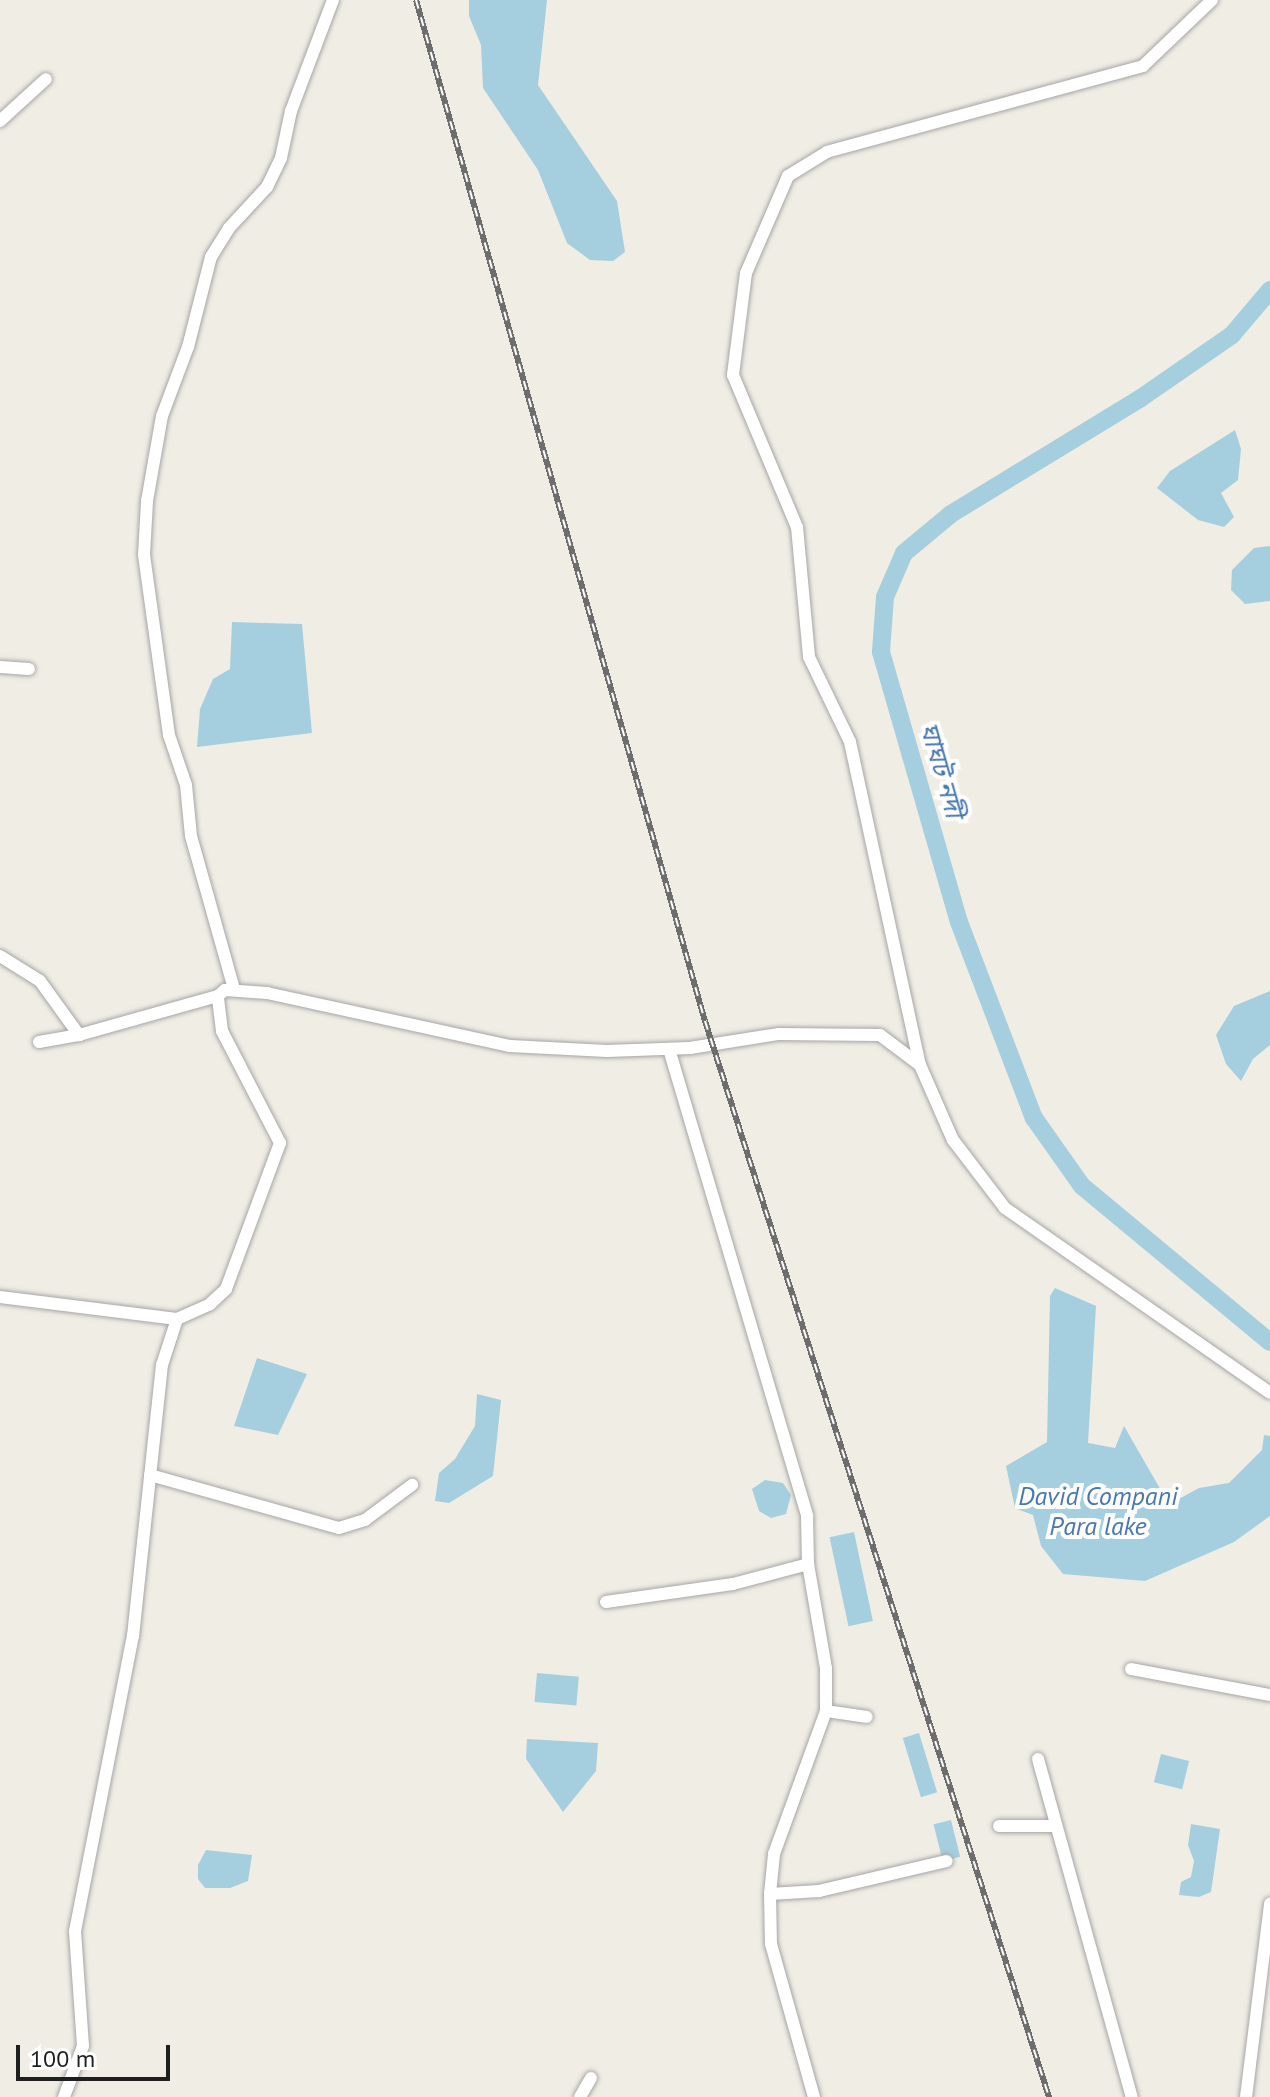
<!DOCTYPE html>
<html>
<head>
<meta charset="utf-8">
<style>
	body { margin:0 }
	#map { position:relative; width:1270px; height:2097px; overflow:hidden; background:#f0ede5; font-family:"PT Sans","Noto Sans Bengali",sans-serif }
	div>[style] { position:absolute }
	.water>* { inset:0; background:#a5cfde; transform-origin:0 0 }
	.river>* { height:18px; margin:-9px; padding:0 9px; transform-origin:9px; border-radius:9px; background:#a5cfde }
	.roads { filter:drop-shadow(0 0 2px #a6a6a6) drop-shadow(0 0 2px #a6a6a6) }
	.street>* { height:12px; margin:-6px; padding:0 6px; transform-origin:6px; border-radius:6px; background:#fff }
	.rail>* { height:6px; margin-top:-3px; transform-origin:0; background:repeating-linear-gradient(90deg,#fff 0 9px,#6d6d6d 0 18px); box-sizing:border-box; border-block:2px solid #6d6d6d }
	span { translate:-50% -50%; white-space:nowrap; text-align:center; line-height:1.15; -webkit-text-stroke:8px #fff; paint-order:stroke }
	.water-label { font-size:26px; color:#4978b1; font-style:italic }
	.scale { position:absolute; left:16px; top:2045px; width:154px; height:36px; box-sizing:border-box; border:4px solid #1f1f1f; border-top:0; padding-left:10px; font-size:24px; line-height:28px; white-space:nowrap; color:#1f1f1f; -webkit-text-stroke:6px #fff; paint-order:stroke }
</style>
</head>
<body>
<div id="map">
	<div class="water">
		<div style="clip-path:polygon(469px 0,547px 0,538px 85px,617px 201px,625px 252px,613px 261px,590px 260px,567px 243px,538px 170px,483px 88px,481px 45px,469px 16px)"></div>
		<div style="clip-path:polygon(1235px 430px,1241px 449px,1238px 480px,1221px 493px,1234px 517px,1224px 527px,1198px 520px,1157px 488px,1170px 471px)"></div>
		<div style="clip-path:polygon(1270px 546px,1270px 601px,1245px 604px,1231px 590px,1232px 570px,1254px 548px)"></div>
		<div style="clip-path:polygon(232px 622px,302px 624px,312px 733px,197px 747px,200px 709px,213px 679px,230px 669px)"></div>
		<div style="clip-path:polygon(1270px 991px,1270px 1045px,1253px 1059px,1241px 1081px,1226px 1064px,1216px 1035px,1234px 1006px)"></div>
		<div style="clip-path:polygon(1055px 1288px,1096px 1306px,1088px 1443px,1115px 1448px,1124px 1426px,1162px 1492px,1177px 1500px,1199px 1488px,1229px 1483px,1262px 1450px,1264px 1435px,1270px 1436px,1270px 1516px,1234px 1542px,1145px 1581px,1063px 1574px,1041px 1546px,1033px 1515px,1015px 1508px,1006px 1466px,1047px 1442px,1050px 1296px)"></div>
		<div style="clip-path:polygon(257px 1358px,307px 1374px,278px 1435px,234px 1426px)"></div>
		<div style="clip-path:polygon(477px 1394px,501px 1400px,493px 1476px,449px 1503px,435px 1501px,439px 1473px,455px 1459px,475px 1426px)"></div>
		<div style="clip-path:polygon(765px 1480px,783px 1483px,791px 1495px,786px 1514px,771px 1518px,759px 1511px,752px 1489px)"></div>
		<div style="left:854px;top:1532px;width:91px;height:25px;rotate:78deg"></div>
		<div style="left:537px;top:1673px;width:42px;height:29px;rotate:5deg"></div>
		<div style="left:919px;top:1733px;width:62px;height:17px;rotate:73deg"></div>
		<div style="clip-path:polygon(527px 1739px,598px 1743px,596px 1771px,563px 1812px,526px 1759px)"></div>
		<div style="left:1161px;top:1754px;width:29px;height:29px;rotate:14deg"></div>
		<div style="left:951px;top:1820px;width:38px;height:18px;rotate:76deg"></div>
		<div style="clip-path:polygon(1191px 1824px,1220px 1829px,1211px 1892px,1199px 1897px,1179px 1895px,1181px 1882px,1191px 1877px,1194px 1861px,1188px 1845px)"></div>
		<div style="clip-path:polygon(206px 1850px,252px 1855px,248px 1881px,230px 1888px,205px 1888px,198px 1879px,198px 1865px)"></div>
	</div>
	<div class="river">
		<div style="left:1270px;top:290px;width:59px;rotate:130.2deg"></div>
		<div style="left:1232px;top:335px;width:111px;rotate:145.3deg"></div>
		<div style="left:1141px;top:398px;width:223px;rotate:148.6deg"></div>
		<div style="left:951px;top:514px;width:61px;rotate:140.3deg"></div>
		<div style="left:904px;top:553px;width:48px;rotate:113.4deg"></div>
		<div style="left:885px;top:597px;width:55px;rotate:94.2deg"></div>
		<div style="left:881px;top:652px;width:281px;rotate:73.9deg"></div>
		<div style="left:959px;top:922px;width:210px;rotate:69.1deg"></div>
		<div style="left:1034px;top:1118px;width:83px;rotate:54.8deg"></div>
		<div style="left:1082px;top:1186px;width:244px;rotate:39.7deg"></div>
	</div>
	<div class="roads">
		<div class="street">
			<div style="left:1212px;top:0;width:95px;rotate:136.3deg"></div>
			<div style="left:1143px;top:66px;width:327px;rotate:164.8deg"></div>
			<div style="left:827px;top:152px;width:46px;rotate:148.4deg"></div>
			<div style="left:788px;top:176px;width:106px;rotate:113.4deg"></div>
			<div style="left:746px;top:273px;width:103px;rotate:97.3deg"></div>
			<div style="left:733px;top:375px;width:165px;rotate:67.2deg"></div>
			<div style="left:797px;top:527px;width:131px;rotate:84.7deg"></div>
			<div style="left:809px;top:657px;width:94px;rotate:64.2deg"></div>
			<div style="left:850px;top:742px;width:330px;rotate:77.8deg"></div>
			<div style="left:920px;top:1065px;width:82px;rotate:66.3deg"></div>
			<div style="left:953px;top:1140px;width:86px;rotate:52.6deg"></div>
			<div style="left:1005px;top:1208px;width:323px;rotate:34.9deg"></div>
			<div style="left:0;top:121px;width:62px;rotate:-42.4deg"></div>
			<div style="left:0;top:667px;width:29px;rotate:4deg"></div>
			<div style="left:0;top:956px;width:47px;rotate:32deg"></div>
			<div style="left:40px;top:981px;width:67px;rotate:54.2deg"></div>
			<div style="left:79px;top:1035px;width:144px;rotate:-15.7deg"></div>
			<div style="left:234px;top:989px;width:159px;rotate:-105.7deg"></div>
			<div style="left:191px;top:836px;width:51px;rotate:-95.6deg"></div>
			<div style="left:186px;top:785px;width:53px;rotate:-108.8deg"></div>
			<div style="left:169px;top:735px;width:182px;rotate:-97.9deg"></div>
			<div style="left:144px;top:555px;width:54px;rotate:-86.8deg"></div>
			<div style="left:147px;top:501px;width:86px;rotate:-80deg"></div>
			<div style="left:162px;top:416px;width:74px;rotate:-69.4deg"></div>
			<div style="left:188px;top:347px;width:93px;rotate:-75.7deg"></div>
			<div style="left:211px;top:257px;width:34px;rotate:-58deg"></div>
			<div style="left:229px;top:228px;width:56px;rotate:-47.2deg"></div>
			<div style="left:267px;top:187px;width:32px;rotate:-64deg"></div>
			<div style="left:281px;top:158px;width:48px;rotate:-78deg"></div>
			<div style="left:291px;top:111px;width:119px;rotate:-69.3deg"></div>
			<div style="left:39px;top:1042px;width:41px;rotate:-9.9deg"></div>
			<div style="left:669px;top:1049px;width:487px;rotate:73.5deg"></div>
			<div style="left:807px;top:1516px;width:48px;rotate:88.8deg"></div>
			<div style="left:808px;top:1564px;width:106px;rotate:80.2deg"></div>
			<div style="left:826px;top:1668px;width:43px;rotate:90deg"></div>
			<div style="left:826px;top:1711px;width:152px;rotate:110deg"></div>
			<div style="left:774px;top:1854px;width:40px;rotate:95.7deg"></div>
			<div style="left:770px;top:1894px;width:50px;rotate:88.9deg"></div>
			<div style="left:771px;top:1944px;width:159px;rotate:74.3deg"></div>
			<div style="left:0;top:1297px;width:178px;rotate:7.1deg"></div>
			<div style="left:150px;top:1475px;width:196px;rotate:15.7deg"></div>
			<div style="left:339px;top:1528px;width:27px;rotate:-17deg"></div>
			<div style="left:365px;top:1520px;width:59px;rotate:-36.7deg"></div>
			<div style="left:606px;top:1602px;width:128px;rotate:-8.1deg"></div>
			<div style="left:733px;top:1584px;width:78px;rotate:-14.9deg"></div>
			<div style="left:1131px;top:1669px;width:141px;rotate:10.6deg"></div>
			<div style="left:826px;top:1711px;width:41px;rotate:8.3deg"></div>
			<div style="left:1038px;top:1759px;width:351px;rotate:74.5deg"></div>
			<div style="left:999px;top:1826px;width:55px"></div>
			<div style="left:770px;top:1894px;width:49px;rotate:-3.5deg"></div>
			<div style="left:819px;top:1891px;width:131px;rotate:-13.2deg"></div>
			<div style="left:64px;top:2097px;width:54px;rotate:-69.6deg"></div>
			<div style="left:83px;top:2046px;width:115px;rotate:-94deg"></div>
			<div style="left:75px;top:1931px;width:301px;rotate:-78.9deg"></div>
			<div style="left:133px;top:1636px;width:273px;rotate:-83.9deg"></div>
			<div style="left:162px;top:1365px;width:48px;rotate:-71.9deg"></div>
			<div style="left:177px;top:1319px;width:36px;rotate:-24deg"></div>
			<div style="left:210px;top:1304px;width:22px;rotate:-43deg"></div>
			<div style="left:226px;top:1289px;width:156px;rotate:-69.7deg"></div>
			<div style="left:280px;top:1143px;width:126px;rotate:-117.4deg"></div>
			<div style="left:222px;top:1031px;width:35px;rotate:-97deg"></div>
			<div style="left:218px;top:996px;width:9px;rotate:-41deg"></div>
			<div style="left:225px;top:990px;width:42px;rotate:4.1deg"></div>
			<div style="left:267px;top:993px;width:249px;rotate:12.3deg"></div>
			<div style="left:510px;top:1046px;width:97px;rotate:3deg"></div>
			<div style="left:607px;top:1051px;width:83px;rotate:-2.1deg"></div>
			<div style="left:690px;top:1048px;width:89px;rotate:-9deg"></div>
			<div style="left:778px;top:1034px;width:102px;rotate:0.6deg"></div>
			<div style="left:880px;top:1035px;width:50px;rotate:36.9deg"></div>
			<div style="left:580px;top:2097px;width:22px;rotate:-60deg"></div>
			<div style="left:1246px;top:2097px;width:195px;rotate:-82.9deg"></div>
		</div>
	</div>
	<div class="rail">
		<div style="left:416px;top:0;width:1061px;rotate:74.2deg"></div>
		<div style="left:705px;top:1021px;width:1130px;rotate:72.27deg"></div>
	</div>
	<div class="water-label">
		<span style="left:942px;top:770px;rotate:74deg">ঘাঘট নদী</span>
		<span style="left:1098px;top:1511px">David Compani<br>Para lake</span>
	</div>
	<div class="scale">100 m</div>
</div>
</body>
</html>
